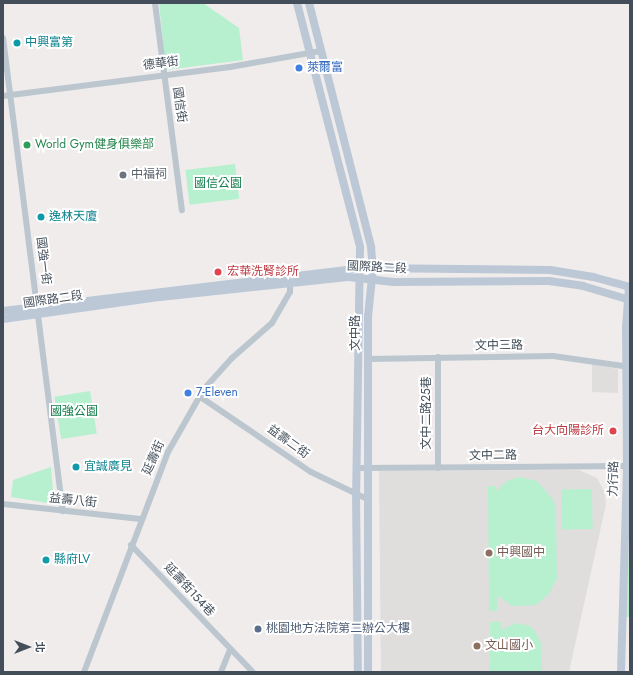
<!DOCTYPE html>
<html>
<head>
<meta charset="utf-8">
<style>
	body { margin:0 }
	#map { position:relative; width:633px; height:675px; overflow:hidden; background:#efeceb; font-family:Jost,"Noto Sans TC",sans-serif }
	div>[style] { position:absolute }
	.education>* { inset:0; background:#e0dddd }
	.green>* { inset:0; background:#b6f0cf; transform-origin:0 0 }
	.street>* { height:6px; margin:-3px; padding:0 3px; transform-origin:3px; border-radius:3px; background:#bbc6cf }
	.secondary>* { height:8px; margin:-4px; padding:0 4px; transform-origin:4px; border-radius:4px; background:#bdc8d7 }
	.dots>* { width:11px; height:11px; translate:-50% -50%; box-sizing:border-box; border:2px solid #fff; border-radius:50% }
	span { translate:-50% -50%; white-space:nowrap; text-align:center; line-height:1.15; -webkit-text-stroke:4px #fff; paint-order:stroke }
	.culture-label { font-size:12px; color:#0d838f }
	.left { translate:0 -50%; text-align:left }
	.street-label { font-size:12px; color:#434e5a }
	.shop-label { font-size:12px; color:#366cbe }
	.leisure-label { font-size:12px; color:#27864d }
	.worship-label { font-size:12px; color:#5b616d }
	.park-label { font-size:12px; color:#117e4b }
	.health-label { font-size:12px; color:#be3a42 }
	.right { translate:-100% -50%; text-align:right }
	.education-label { font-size:12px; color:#785e54 }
	.service-label { font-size:12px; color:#4e5e75 }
	.frame { position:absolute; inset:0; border:4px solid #434e5a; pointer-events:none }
	.north { position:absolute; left:8px; top:627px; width:40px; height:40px; -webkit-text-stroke:3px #fff; paint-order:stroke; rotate:90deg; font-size:11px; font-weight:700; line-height:16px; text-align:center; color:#434e5a }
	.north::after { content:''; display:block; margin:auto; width:14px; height:18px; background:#434e5a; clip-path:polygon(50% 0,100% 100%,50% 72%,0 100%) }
</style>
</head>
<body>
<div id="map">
	<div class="education">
		<div style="clip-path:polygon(592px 364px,618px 369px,618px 393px,592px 392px)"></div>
		<div style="clip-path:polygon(579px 470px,597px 478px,604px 491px,606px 504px,569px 672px,381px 672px,379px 471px)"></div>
	</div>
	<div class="green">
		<div style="clip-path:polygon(159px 3px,203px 3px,239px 28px,243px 60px,166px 70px)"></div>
		<div style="left:235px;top:164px;width:35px;height:50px;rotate:83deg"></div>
		<div style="left:90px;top:391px;width:43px;height:36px;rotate:81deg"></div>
		<div style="clip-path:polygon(51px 467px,54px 504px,11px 497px,13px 480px)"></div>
		<div style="clip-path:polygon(519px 477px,537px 481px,552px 498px,556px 507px,557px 579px,548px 595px,536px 605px,512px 606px,497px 595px,497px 611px,489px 611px,488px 486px,495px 486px,496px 491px,507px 481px)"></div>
		<div style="left:592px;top:489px;width:40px;height:31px;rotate:89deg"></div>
		<div style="clip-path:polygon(630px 521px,630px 617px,626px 617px)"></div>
		<div style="clip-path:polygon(490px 622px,501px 622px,501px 630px,516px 623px,530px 626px,535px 631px,542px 645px,542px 672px,490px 672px)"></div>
	</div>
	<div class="street">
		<div style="left:155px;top:3px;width:209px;rotate:82.6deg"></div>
		<div style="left:3px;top:38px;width:477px;rotate:82.8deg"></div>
		<div style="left:3px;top:96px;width:229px;rotate:-7.3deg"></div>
		<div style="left:230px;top:67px;width:92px;rotate:-10deg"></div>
		<div style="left:438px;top:357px;width:111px;rotate:90deg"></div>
		<div style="left:368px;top:359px;width:185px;rotate:-0.9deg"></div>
		<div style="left:553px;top:356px;width:78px;rotate:8.1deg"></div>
		<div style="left:199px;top:396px;width:135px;rotate:34.2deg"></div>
		<div style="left:311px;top:472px;width:62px;rotate:25.7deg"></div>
		<div style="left:357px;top:468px;width:273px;rotate:-0.4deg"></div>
		<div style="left:3px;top:504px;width:138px;rotate:6.2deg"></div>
		<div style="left:131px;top:545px;width:176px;rotate:46.2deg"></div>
		<div style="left:84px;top:672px;width:235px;rotate:-69.1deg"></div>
		<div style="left:168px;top:452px;width:73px;rotate:-60.3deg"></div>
		<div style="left:204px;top:389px;width:42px;rotate:-47.9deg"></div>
		<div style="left:232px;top:358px;width:53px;rotate:-41.2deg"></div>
		<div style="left:272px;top:323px;width:36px;rotate:-60deg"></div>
		<div style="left:290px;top:292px;width:9px;rotate:-90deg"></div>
		<div style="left:221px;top:672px;width:24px;rotate:-68deg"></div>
	</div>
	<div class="secondary">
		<div style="left:297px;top:3px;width:252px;rotate:75.5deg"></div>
		<div style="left:360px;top:247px;width:246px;rotate:90.9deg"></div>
		<div style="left:356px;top:493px;width:179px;rotate:89.4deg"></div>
		<div style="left:309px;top:3px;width:252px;rotate:75.7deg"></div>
		<div style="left:371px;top:247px;width:21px;rotate:85deg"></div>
		<div style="left:373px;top:268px;width:48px;rotate:95.9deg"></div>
		<div style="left:368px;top:316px;width:356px;rotate:90deg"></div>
		<div style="left:3px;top:311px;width:361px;rotate:-6.8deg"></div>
		<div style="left:361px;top:268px;width:189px;rotate:0.6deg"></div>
		<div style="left:550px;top:270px;width:44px;rotate:9.2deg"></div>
		<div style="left:593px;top:277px;width:38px;rotate:15deg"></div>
		<div style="left:3px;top:319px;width:159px;rotate:-8deg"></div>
		<div style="left:160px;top:297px;width:189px;rotate:-6.1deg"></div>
		<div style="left:348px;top:277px;width:46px;rotate:6.2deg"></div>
		<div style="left:394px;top:282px;width:155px;rotate:-0.4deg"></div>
		<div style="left:549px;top:281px;width:34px;rotate:8deg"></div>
		<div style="left:583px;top:286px;width:49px;rotate:16.6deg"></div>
		<div style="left:621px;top:672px;width:206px;rotate:-88.3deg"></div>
		<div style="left:627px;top:466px;width:138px;rotate:-90.4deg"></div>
		<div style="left:626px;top:328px;width:41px;rotate:-85.8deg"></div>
	</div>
	<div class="dots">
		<div style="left:17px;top:43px;background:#0f9aa8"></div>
		<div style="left:299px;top:68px;background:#3f7fe0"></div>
		<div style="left:27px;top:145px;background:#2e9e5b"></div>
		<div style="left:123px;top:175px;background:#6b7280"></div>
		<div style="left:41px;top:217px;background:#0f9aa8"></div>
		<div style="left:218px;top:272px;background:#e0444e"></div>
		<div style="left:188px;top:393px;background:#3f7fe0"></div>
		<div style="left:613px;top:431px;background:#e0444e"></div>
		<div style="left:76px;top:467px;background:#0f9aa8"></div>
		<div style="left:489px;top:553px;background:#8d6e63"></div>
		<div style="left:46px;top:560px;background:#0f9aa8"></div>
		<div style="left:258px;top:629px;background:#5c6f8a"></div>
		<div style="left:477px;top:646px;background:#8d6e63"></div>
	</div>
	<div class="culture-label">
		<span class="left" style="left:25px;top:43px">中興富第</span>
		<span class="left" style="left:49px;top:217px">逸林天廈</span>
		<span class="left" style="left:84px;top:467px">宜誠廣見</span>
		<span class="left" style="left:54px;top:560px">縣府LV</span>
	</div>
	<div class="street-label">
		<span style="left:161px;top:64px;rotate:-7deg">德華街</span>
		<span style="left:179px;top:105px;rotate:82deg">國信街</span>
		<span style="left:43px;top:261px;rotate:83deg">國強一街</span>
		<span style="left:377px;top:268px;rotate:3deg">國際路二段</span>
		<span style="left:53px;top:300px;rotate:-8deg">國際路二段</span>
		<span style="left:356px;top:333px;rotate:-90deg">文中路</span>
		<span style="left:499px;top:346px;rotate:-1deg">文中三路</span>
		<span style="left:427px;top:413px;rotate:-90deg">文中二路25巷</span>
		<span style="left:288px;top:442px;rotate:36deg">益壽二街</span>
		<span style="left:493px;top:456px;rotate:-1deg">文中二路</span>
		<span style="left:154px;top:458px;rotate:-66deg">延壽街</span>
		<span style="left:614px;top:479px;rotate:-88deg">力行路</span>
		<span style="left:73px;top:501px;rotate:6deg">益壽八街</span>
		<span style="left:189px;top:590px;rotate:47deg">延壽街154巷</span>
	</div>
	<div class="shop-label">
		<span class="left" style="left:307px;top:68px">萊爾富</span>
		<span class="left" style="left:196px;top:393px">7-Eleven</span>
	</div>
	<div class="leisure-label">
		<span class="left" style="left:35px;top:145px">World Gym健身俱樂部</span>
	</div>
	<div class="worship-label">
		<span class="left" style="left:131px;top:175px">中福祠</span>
	</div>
	<div class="park-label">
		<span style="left:218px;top:184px">國信公園</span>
		<span style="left:74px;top:412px">國強公園</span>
	</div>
	<div class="health-label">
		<span class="left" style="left:227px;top:272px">宏華洗腎診所</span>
		<span class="right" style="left:604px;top:431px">台大向陽診所</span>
	</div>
	<div class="education-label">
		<span class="left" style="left:497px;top:553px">中興國中</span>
		<span class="left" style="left:485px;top:646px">文山國小</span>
	</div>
	<div class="service-label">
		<span class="left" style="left:266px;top:629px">桃園地方法院第二辦公大樓</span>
	</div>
	<div class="frame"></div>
	<div class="north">北</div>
</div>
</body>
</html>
